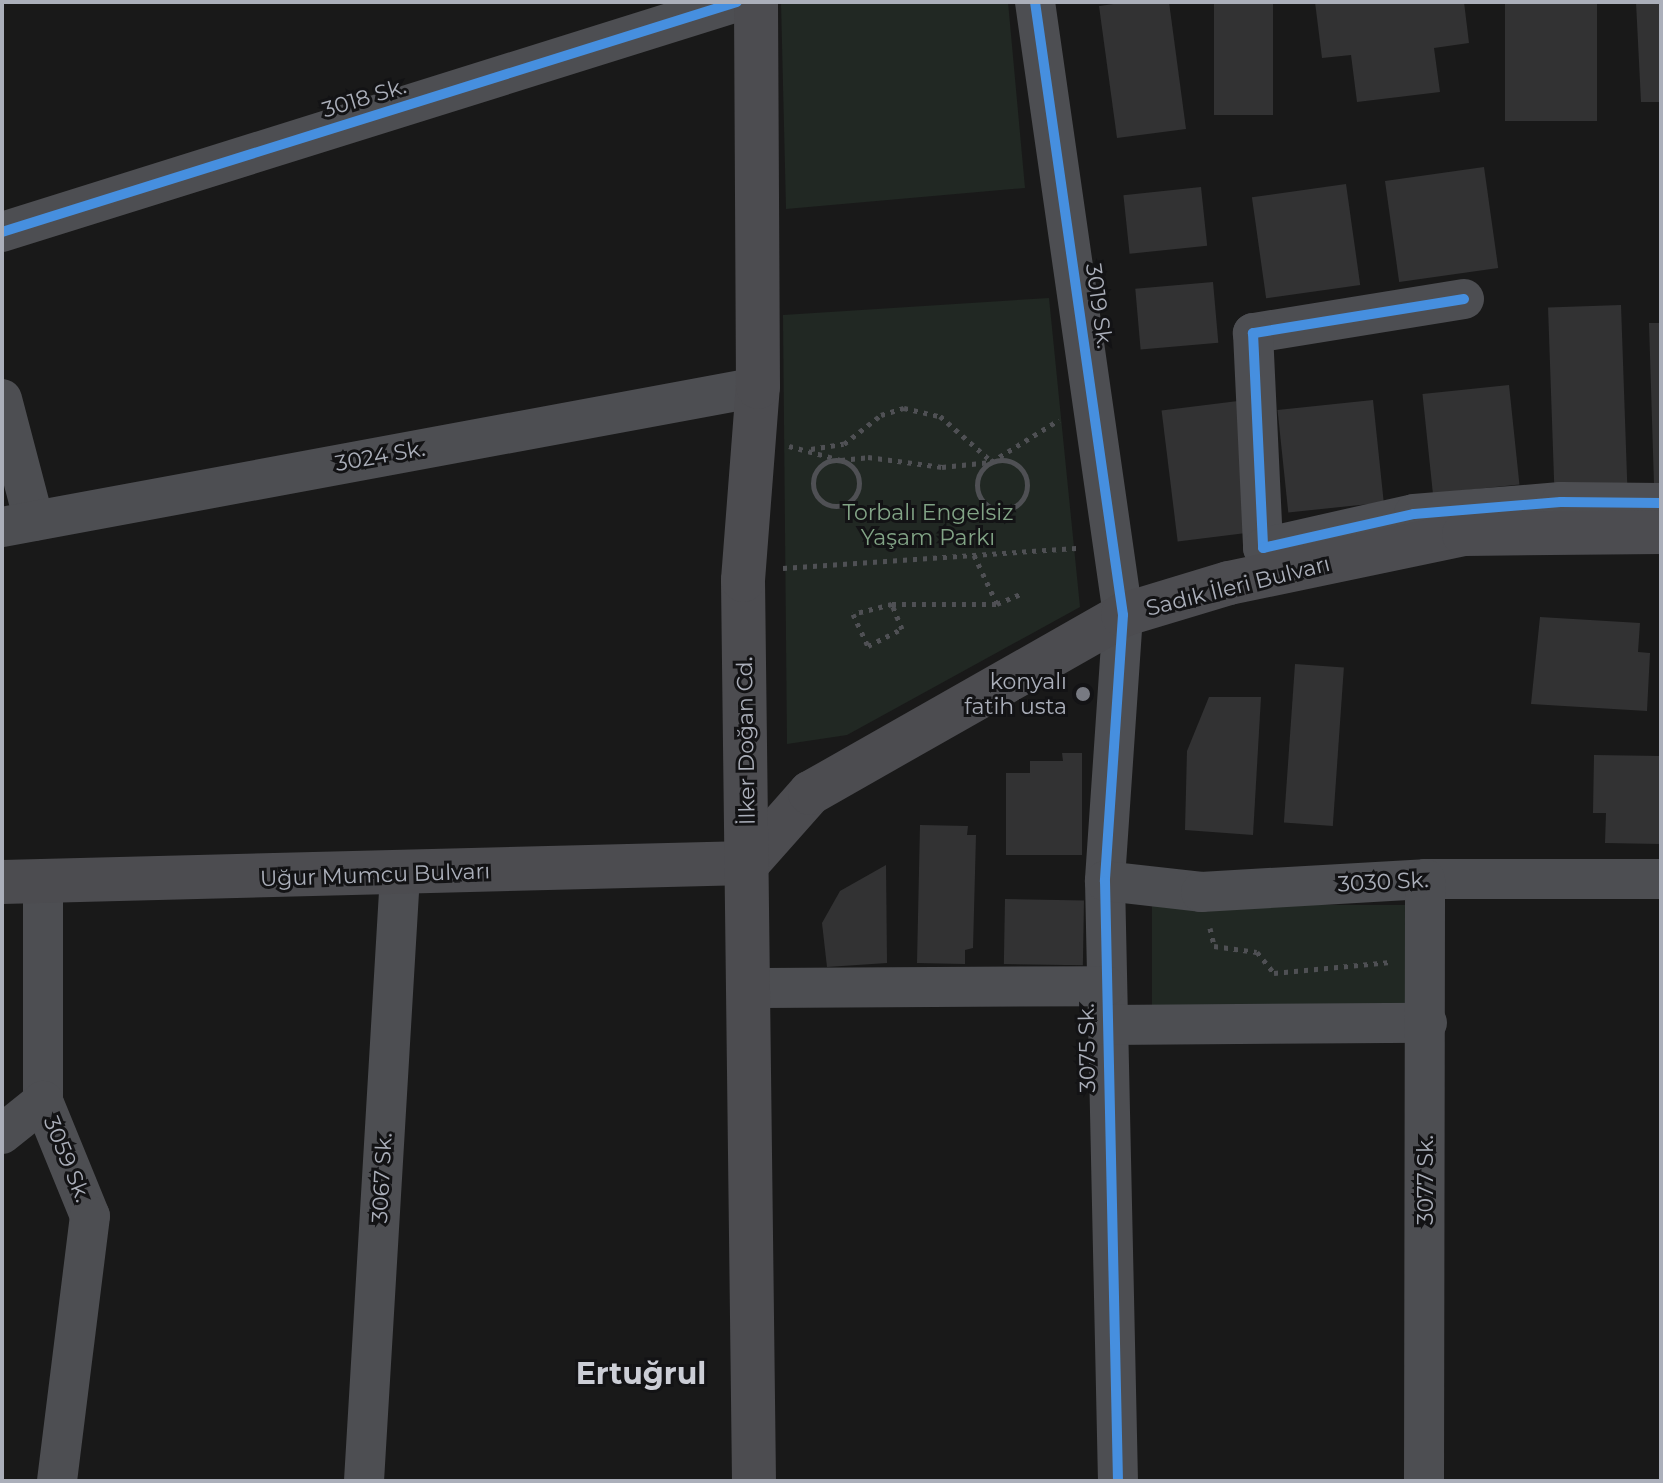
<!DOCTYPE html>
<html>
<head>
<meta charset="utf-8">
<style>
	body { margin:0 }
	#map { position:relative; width:1663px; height:1483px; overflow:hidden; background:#191919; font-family:Montserrat,sans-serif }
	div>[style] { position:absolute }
	.green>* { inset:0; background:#212823; transform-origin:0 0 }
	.building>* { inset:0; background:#323233; transform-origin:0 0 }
	.path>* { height:5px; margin-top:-2.5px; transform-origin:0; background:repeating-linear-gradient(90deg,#4f5054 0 4px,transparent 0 10px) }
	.path>.ring { margin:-2.5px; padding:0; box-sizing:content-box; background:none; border:5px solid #4f5054; border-radius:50% }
	.street>* { height:40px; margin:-20px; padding:0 20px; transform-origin:20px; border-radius:20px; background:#4d4e52 }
	.secondary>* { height:44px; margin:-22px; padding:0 22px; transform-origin:22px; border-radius:22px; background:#4c4c50 }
	.cycleway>* { height:10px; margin:-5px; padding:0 5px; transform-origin:5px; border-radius:5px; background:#468fdf }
	.dots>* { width:22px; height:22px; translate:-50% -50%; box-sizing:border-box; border:4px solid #131315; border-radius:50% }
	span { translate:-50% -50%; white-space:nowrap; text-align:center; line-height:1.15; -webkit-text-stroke:6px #131315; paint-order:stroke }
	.street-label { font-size:22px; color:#abafba }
	.park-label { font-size:22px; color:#82a486 }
	.poi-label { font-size:22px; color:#abafba }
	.right { translate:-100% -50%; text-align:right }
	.district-label { font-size:30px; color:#ccced6; font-weight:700 }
	.frame { position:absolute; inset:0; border:4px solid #abafba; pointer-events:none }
</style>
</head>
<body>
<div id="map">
	<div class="green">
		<div style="clip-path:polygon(781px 2px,1008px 2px,1025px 188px,786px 209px)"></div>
		<div style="clip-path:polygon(1049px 298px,1080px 607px,847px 735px,787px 744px,783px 315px)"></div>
		<div style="left:1152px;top:905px;width:265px;height:105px"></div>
	</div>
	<div class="building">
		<div style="clip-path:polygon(1128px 2px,1169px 2px,1186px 129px,1117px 138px,1099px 6px)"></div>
		<div style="left:1214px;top:2px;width:59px;height:113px"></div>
		<div style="clip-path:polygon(1315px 2px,1464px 2px,1469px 43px,1434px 48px,1440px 92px,1357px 102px,1351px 55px,1322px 58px)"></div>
		<div style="left:1505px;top:2px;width:92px;height:119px"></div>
		<div style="clip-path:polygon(1636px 2px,1661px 2px,1661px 102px,1641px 102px)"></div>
		<div style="left:1484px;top:167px;width:102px;height:100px;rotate:82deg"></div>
		<div style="left:1346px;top:184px;width:102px;height:95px;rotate:82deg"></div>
		<div style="left:1201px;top:187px;width:59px;height:78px;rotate:84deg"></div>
		<div style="left:1213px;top:282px;width:61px;height:78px;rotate:85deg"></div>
		<div style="left:1621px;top:305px;width:183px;height:73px;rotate:88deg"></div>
		<div style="clip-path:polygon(1649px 323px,1661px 323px,1661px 485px,1654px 485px)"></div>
		<div style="left:1509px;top:385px;width:100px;height:87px;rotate:84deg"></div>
		<div style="left:1373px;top:400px;width:103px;height:96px;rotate:84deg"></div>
		<div style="left:1238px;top:401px;width:132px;height:77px;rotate:83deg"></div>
		<div style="clip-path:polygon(1540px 617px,1640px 623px,1638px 652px,1650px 653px,1647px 711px,1531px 704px)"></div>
		<div style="left:1295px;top:664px;width:49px;height:159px;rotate:4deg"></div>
		<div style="clip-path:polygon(1209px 697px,1261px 697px,1253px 835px,1185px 830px,1187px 751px)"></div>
		<div style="clip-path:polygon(1062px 753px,1082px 753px,1082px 855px,1006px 855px,1006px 773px,1030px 773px,1030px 761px,1063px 761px)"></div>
		<div style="clip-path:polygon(1594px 755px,1661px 756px,1661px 844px,1605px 843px,1606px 813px,1593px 813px)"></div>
		<div style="clip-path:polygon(920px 825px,968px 826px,967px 835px,976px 835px,973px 948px,965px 950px,965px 964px,917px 963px)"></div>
		<div style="clip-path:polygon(886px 865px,887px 963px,827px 967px,822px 923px,840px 891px)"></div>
		<div style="left:1005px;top:899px;width:79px;height:65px;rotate:1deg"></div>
	</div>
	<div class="path">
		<div style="left:789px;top:446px;width:54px;rotate:15.1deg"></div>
		<div style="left:841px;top:460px;width:27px;rotate:-6deg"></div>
		<div style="left:868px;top:457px;width:75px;rotate:7.7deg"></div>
		<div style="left:942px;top:467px;width:49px;rotate:-5.8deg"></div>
		<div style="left:991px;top:462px;width:80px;rotate:-31.7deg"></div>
		<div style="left:811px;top:449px;width:33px;rotate:-9deg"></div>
		<div style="left:844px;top:444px;width:47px;rotate:-38.1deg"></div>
		<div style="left:881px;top:415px;width:24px;rotate:-17deg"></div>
		<div style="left:904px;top:408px;width:37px;rotate:13deg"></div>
		<div style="left:940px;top:416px;width:68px;rotate:41.4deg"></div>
		<div class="ring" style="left:813px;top:460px;width:41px;height:41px"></div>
		<div class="ring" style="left:977px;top:460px;width:45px;height:45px"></div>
		<div style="left:974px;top:555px;width:54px;rotate:64.9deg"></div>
		<div style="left:783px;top:568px;width:294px;rotate:-3.9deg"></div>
		<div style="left:892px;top:604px;width:40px;rotate:165.6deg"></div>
		<div style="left:853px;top:614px;width:35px;rotate:65deg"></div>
		<div style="left:868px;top:646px;width:38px;rotate:-27deg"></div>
		<div style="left:902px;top:629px;width:27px;rotate:-112deg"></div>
		<div style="left:892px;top:604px;width:105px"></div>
		<div style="left:997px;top:604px;width:25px;rotate:-23deg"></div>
		<div style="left:1210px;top:928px;width:18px;rotate:77deg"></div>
		<div style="left:1214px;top:946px;width:43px;rotate:7.9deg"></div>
		<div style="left:1257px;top:952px;width:27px;rotate:51deg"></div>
		<div style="left:1274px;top:973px;width:117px;rotate:-5.4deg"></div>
	</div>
	<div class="street">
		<div style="left:1035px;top:2px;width:619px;rotate:81.83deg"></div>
		<div style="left:1123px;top:615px;width:267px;rotate:93.9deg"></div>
		<div style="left:1105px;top:881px;width:600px;rotate:88.76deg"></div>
		<div style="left:2px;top:232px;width:770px;rotate:-17.38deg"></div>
		<div style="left:1464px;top:299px;width:214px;rotate:170.8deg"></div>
		<div style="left:1253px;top:333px;width:215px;rotate:87.3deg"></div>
		<div style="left:1263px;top:548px;width:155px;rotate:-12.7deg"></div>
		<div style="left:1414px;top:514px;width:147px;rotate:-4.7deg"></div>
		<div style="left:1561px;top:502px;width:100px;rotate:0.6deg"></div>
		<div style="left:2px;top:399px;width:126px;rotate:75.3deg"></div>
		<div style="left:2px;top:527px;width:769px;rotate:-10.49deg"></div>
		<div style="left:1105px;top:881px;width:97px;rotate:6.5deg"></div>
		<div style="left:1201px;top:892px;width:224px;rotate:-3.3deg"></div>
		<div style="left:1425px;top:879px;width:236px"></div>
		<div style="left:43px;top:883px;width:218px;rotate:90deg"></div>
		<div style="left:43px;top:1101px;width:124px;rotate:67.8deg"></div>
		<div style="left:90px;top:1216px;width:267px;rotate:97.1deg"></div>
		<div style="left:748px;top:988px;width:358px;rotate:-0.3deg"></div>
		<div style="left:1106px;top:1025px;width:321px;rotate:-0.4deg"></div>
		<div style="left:2px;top:1134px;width:53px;rotate:-38.8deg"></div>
		<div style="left:364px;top:1481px;width:607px;rotate:-86.6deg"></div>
		<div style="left:1424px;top:1481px;width:602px;rotate:-89.9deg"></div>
	</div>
	<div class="secondary">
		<div style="left:748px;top:863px;width:94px;rotate:-48.5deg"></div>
		<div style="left:810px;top:793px;width:360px;rotate:-29.6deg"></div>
		<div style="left:1123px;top:615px;width:111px;rotate:-16.8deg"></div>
		<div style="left:1229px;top:583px;width:240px;rotate:-11.8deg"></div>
		<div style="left:1464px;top:534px;width:197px;rotate:-0.6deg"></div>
		<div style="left:2px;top:882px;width:746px;rotate:-1.46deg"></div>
		<div style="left:754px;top:1481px;width:901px;rotate:-90.7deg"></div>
		<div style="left:743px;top:580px;width:194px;rotate:-85.6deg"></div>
		<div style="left:758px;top:387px;width:385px;rotate:-90.3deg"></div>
	</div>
	<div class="cycleway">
		<div style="left:1035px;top:2px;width:619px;rotate:81.83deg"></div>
		<div style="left:1123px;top:615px;width:267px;rotate:93.9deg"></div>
		<div style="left:1105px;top:881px;width:600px;rotate:88.76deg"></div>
		<div style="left:2px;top:232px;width:770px;rotate:-17.38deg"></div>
		<div style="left:1464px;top:299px;width:214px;rotate:170.8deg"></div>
		<div style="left:1253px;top:333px;width:215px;rotate:87.3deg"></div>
		<div style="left:1263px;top:548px;width:155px;rotate:-12.7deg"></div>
		<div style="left:1414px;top:514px;width:147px;rotate:-4.7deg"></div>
		<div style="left:1561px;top:502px;width:100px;rotate:0.6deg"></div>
	</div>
	<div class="dots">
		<div style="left:1083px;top:694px;background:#787a82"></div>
	</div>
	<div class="street-label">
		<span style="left:364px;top:98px;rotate:-17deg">3018 Sk.</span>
		<span style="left:1099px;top:306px;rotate:82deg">3019 Sk.</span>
		<span style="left:380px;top:456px;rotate:-10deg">3024 Sk.</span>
		<span style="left:1238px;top:586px;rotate:-14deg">Sadık İleri Bulvarı</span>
		<span style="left:746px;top:741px;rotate:-91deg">İlker Doğan Cd.</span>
		<span style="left:375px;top:875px;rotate:-2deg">Uğur Mumcu Bulvarı</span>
		<span style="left:1383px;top:882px;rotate:-3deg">3030 Sk.</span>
		<span style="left:1087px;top:1048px;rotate:-91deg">3075 Sk.</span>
		<span style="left:67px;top:1159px;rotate:68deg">3059 Sk.</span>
		<span style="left:382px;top:1178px;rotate:-87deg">3067 Sk.</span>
		<span style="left:1426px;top:1180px;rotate:-90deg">3077 Sk.</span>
	</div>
	<div class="park-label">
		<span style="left:928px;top:525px">Torbalı Engelsiz<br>Yaşam Parkı</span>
	</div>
	<div class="poi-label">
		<span class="right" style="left:1067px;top:694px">konyalı<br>fatih usta</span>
	</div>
	<div class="district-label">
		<span style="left:641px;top:1374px">Ertuğrul</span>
	</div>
	<div class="frame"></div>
</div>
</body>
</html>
